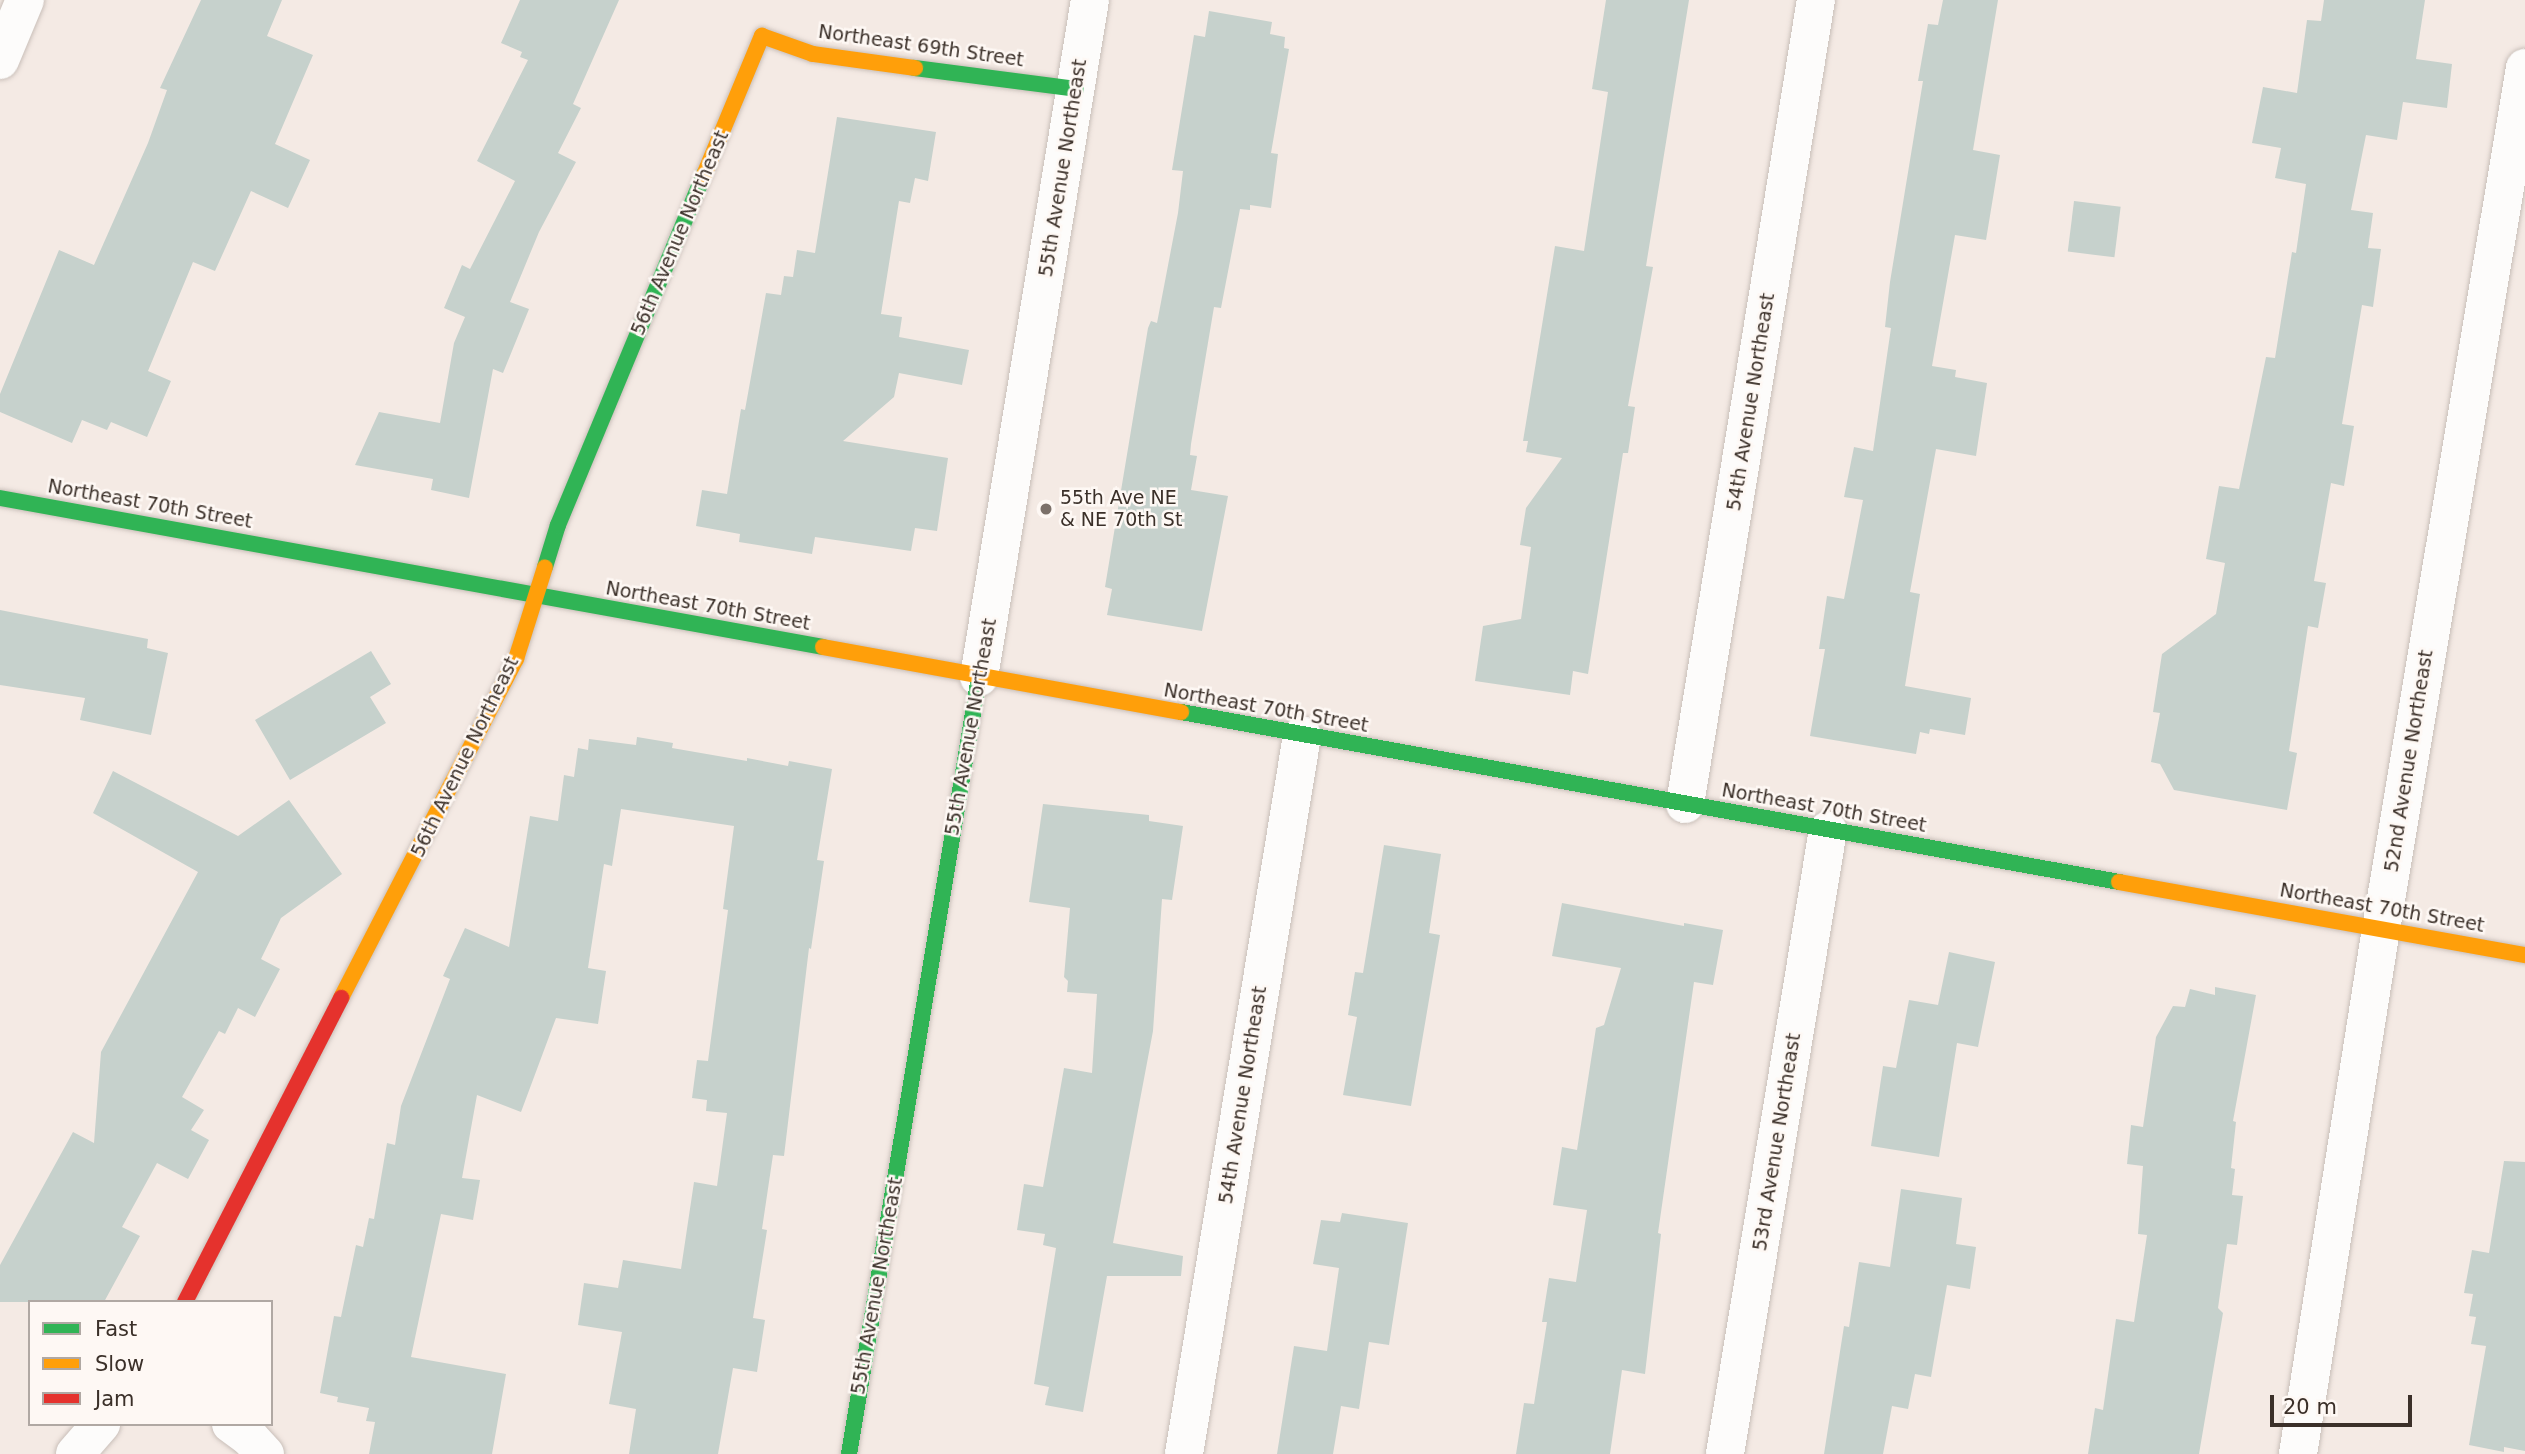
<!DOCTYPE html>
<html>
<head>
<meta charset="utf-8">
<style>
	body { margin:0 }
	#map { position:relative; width:2525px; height:1454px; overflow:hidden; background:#f4eae4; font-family:"DejaVu Sans",sans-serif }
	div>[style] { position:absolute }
	.building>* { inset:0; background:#c6d1cc; transform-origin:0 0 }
	.roads { filter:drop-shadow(0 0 2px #c9bfb9) drop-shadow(0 0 2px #c9bfb9) }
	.street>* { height:38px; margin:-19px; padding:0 19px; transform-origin:19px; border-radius:19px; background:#fdfcfb }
	.fast>* { height:16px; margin:-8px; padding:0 8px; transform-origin:8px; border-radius:8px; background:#30b455 }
	.slow>* { height:16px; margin:-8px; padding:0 8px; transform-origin:8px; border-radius:8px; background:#ff9f0a }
	.jam>* { height:16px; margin:-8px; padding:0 8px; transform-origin:8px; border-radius:8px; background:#e5322d }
	.dots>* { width:19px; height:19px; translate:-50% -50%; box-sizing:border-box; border:4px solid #fef8f4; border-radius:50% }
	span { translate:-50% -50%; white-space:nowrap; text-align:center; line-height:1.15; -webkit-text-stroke:5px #fef8f4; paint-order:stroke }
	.street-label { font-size:19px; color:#3b3029 }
	.poi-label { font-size:19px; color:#3b3029 }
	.left { translate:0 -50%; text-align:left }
	.legend { position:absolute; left:28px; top:1300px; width:245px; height:126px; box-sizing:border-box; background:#fef8f4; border:2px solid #b0a8a3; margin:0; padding:9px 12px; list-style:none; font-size:21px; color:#3b3029 }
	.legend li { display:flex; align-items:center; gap:14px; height:35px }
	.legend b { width:35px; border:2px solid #b0a8a3 }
	.scale { position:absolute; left:2270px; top:1395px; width:142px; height:32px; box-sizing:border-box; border:4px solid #3b3029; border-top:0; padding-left:9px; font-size:21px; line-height:24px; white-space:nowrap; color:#3b3029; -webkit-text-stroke:5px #fef8f4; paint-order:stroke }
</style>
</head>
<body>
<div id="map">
	<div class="building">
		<div style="clip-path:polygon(201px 0,282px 0,267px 36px,313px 55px,275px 144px,310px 160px,288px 208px,251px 191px,215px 271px,193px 262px,148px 371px,171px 381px,147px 437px,111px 422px,107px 430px,82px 420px,72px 443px,0 412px,0 394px,59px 250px,94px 265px,148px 143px,167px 90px,160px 88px)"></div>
		<div style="clip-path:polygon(520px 0,619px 0,573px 104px,581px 108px,558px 153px,576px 162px,539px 232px,510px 302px,529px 309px,503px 373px,493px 369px,469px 498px,431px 490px,433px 479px,355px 465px,379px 412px,440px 423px,454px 343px,465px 317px,444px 308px,462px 265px,470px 269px,515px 181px,477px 161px,528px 60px,520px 57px,522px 52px,501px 43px)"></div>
		<div style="clip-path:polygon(1606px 0,1689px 0,1646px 266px,1653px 267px,1628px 406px,1635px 407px,1628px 453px,1623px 453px,1588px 674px,1573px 671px,1570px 695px,1475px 681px,1483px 626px,1521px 619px,1531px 547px,1520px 545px,1526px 508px,1562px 458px,1526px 452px,1528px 441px,1523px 441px,1555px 246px,1584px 251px,1608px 92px,1592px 89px)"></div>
		<div style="clip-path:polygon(1943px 0,1998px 0,1973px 150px,2000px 155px,1986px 240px,1955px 235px,1932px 366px,1956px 370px,1955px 377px,1987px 383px,1976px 456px,1936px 449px,1910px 592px,1920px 594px,1905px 686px,1971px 698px,1965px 735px,1930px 729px,1929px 734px,1920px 732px,1916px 754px,1810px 736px,1825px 649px,1819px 649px,1827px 596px,1844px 599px,1863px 500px,1844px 497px,1854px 447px,1873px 451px,1891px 328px,1885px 327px,1890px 282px,1923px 81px,1918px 81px,1928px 24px,1938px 25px)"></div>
		<div style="clip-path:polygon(2324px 0,2425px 0,2416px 59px,2452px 64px,2447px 108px,2403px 102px,2397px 140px,2366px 135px,2351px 210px,2373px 213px,2368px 248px,2381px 249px,2373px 307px,2362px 305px,2342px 424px,2354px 426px,2344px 486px,2331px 483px,2314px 581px,2326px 583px,2318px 628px,2308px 626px,2289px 751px,2297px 753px,2287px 810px,2174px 790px,2160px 764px,2151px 762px,2160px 713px,2153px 712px,2162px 654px,2216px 614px,2225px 563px,2206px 559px,2219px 486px,2239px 489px,2266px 357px,2275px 358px,2292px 252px,2296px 253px,2306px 184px,2275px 178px,2281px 148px,2252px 143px,2263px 87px,2297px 93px,2307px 20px,2321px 21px)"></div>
		<div style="clip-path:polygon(1209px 11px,1272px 22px,1270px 34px,1285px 37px,1284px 48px,1289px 49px,1271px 153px,1278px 154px,1271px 208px,1250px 205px,1250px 210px,1240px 209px,1221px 308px,1214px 307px,1191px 444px,1190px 455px,1197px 456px,1191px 490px,1228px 496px,1202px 631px,1107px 615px,1112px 589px,1105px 587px,1148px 328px,1151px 321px,1157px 323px,1178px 213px,1183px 171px,1172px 170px,1194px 35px,1205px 37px)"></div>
		<div style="clip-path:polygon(837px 117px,936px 132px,928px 181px,915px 178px,910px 203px,899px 201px,881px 314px,902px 317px,899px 337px,969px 350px,962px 385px,899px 373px,894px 397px,843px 441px,948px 458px,937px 531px,915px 528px,911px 551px,815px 537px,812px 554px,739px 542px,740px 534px,696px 526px,702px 490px,727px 494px,741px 409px,745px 410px,766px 293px,781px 295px,784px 276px,793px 277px,797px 250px,815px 253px)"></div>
		<div style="left:2074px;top:201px;width:47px;height:51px;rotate:7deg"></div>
		<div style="clip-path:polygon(0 610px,148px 639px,147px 648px,168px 653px,151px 735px,80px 720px,85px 698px,0 685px)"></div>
		<div style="clip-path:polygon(371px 651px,391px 684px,370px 697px,386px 723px,290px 780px,255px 720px)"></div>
		<div style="clip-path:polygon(637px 737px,673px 743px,672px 748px,747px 761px,747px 758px,788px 766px,789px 761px,832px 769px,817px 860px,824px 861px,811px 949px,809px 948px,784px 1156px,773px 1155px,762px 1229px,767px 1230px,753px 1318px,765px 1320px,757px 1372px,733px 1368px,718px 1454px,629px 1454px,636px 1409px,609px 1404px,622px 1332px,578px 1325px,584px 1283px,618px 1288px,623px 1260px,681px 1269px,694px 1182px,717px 1186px,727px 1113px,706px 1111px,707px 1100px,692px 1098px,697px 1060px,708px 1061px,728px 910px,723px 909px,734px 826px,621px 809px,612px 866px,604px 864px,588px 968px,606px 971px,598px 1024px,556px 1018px,521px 1112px,477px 1095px,462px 1178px,480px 1180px,473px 1220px,441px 1214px,411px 1357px,506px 1374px,492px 1454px,369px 1454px,375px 1422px,366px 1421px,369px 1408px,337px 1402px,338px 1397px,320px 1393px,334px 1316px,341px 1317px,356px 1245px,363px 1247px,369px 1218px,374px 1219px,387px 1143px,395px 1145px,401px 1106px,450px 979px,443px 976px,465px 928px,509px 947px,530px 816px,558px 821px,564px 775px,574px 777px,578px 748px,588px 750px,589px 739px,636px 745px)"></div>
		<div style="clip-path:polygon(113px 771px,238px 836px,289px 800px,342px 874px,281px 918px,261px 959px,280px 969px,255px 1017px,238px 1008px,225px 1034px,219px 1031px,182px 1097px,204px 1110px,191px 1130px,209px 1140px,188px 1179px,157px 1163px,122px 1227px,140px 1236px,104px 1302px,0 1302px,0 1265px,73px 1132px,94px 1143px,101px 1052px,198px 872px,93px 813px)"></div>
		<div style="clip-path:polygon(1043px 804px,1149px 815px,1149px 821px,1183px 826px,1172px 900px,1162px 899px,1153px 1031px,1113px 1243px,1183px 1256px,1181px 1276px,1107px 1276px,1083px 1412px,1045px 1405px,1049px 1387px,1034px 1384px,1056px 1248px,1043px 1245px,1045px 1234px,1017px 1230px,1024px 1184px,1043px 1187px,1064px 1068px,1092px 1073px,1097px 994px,1067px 992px,1068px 981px,1064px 977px,1070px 908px,1029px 902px)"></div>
		<div style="clip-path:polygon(1384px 845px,1441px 854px,1429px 933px,1440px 935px,1411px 1106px,1343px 1095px,1357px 1017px,1348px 1015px,1355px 972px,1363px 973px)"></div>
		<div style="clip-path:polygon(1562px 903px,1684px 926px,1684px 923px,1723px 930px,1713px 985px,1694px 982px,1658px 1233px,1661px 1234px,1645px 1374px,1622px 1370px,1610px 1454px,1516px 1454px,1524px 1403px,1534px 1404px,1547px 1322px,1542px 1322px,1549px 1278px,1576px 1282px,1587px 1210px,1553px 1205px,1562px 1147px,1577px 1150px,1596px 1028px,1604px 1025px,1621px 968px,1552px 956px)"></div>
		<div style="clip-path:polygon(1949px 952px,1995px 962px,1978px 1047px,1957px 1043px,1939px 1157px,1871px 1146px,1883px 1066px,1896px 1068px,1909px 1000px,1938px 1005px)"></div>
		<div style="clip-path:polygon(2215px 987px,2256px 995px,2233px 1121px,2236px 1122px,2231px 1168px,2235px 1169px,2232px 1195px,2243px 1196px,2237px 1245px,2227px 1244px,2218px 1308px,2223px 1313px,2199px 1454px,2088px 1454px,2095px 1408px,2103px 1410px,2116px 1319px,2134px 1322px,2147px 1235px,2138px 1234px,2143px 1166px,2127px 1164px,2131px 1125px,2143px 1127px,2156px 1037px,2173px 1006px,2185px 1007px,2190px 989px,2215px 995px)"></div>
		<div style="clip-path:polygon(2504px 1161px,2525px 1162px,2525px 1451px,2504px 1447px,2504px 1452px,2469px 1445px,2486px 1346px,2471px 1344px,2476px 1317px,2469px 1316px,2473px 1294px,2464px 1293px,2472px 1250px,2489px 1253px)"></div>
		<div style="clip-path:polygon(1901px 1189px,1962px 1198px,1956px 1244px,1976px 1247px,1970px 1289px,1947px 1285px,1931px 1377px,1915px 1374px,1908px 1409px,1892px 1406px,1883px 1454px,1824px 1454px,1844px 1326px,1849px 1327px,1859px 1262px,1890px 1267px)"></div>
		<div style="clip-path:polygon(1342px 1213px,1408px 1223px,1389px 1345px,1369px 1342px,1359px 1409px,1341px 1406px,1333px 1454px,1277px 1454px,1294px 1346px,1327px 1351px,1339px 1268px,1313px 1264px,1321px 1220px,1340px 1222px)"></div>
	</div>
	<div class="roads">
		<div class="street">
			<div style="left:0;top:60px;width:65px;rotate:-67.4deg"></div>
			<div style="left:979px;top:677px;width:686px;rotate:-80.69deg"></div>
			<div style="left:1685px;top:804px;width:815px;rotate:-80.75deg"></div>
			<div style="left:231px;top:1424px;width:24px;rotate:36deg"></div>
			<div style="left:250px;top:1438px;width:22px;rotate:47deg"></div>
			<div style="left:75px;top:1454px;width:40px;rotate:-49deg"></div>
			<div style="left:1184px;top:1454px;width:728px;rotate:-80.67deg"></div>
			<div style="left:1725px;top:1454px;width:632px;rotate:-80.63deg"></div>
			<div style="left:2298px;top:1454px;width:532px;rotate:-81.02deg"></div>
			<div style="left:2381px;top:929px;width:873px;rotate:-80.51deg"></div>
		</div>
		<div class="fast">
			<div style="left:915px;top:68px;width:162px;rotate:7.4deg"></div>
			<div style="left:0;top:498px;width:836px;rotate:10.26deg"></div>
			<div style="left:545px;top:567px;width:44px;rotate:-72.8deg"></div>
			<div style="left:558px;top:525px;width:379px;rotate:-67.4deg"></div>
			<div style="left:1181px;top:712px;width:953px;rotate:10.27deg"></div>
			<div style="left:849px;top:1454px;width:788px;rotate:-80.5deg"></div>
		</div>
		<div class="slow">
			<div style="left:704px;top:175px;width:151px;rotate:-67.4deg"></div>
			<div style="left:762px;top:36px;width:54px;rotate:19.4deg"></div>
			<div style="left:813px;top:54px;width:103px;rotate:7.8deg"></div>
			<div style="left:823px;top:647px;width:364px;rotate:10.3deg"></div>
			<div style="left:2119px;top:882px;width:413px;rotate:10.2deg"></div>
			<div style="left:341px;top:998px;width:382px;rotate:-62.7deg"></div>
			<div style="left:516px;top:659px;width:96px;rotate:-72.5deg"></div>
		</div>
		<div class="jam">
			<div style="left:185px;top:1302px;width:342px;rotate:-62.8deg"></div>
		</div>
	</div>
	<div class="dots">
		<div style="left:1046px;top:509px;background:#7c716a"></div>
	</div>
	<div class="street-label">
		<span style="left:921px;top:46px;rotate:8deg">Northeast 69th Street</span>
		<span style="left:1063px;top:168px;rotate:-81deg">55th Avenue Northeast</span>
		<span style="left:680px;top:233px;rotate:-67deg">56th Avenue Northeast</span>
		<span style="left:1751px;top:402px;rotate:-81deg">54th Avenue Northeast</span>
		<span style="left:150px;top:504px;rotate:10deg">Northeast 70th Street</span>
		<span style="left:708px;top:606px;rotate:10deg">Northeast 70th Street</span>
		<span style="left:1266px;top:708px;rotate:10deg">Northeast 70th Street</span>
		<span style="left:971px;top:727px;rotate:-80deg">55th Avenue Northeast</span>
		<span style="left:465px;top:757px;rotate:-64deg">56th Avenue Northeast</span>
		<span style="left:2409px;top:761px;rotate:-81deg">52nd Avenue Northeast</span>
		<span style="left:1824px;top:808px;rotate:10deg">Northeast 70th Street</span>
		<span style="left:2382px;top:908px;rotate:10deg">Northeast 70th Street</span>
		<span style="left:1243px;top:1095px;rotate:-81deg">54th Avenue Northeast</span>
		<span style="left:1777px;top:1142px;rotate:-81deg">53rd Avenue Northeast</span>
		<span style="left:877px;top:1286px;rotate:-80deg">55th Avenue Northeast</span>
	</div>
	<div class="poi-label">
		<span class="left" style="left:1060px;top:509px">55th Ave NE<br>&amp; NE 70th St</span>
	</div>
	<ul class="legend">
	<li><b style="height:9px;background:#30b455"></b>Fast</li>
	<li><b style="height:9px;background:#ff9f0a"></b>Slow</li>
	<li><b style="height:9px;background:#e5322d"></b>Jam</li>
	</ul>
	<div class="scale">20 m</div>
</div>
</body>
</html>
